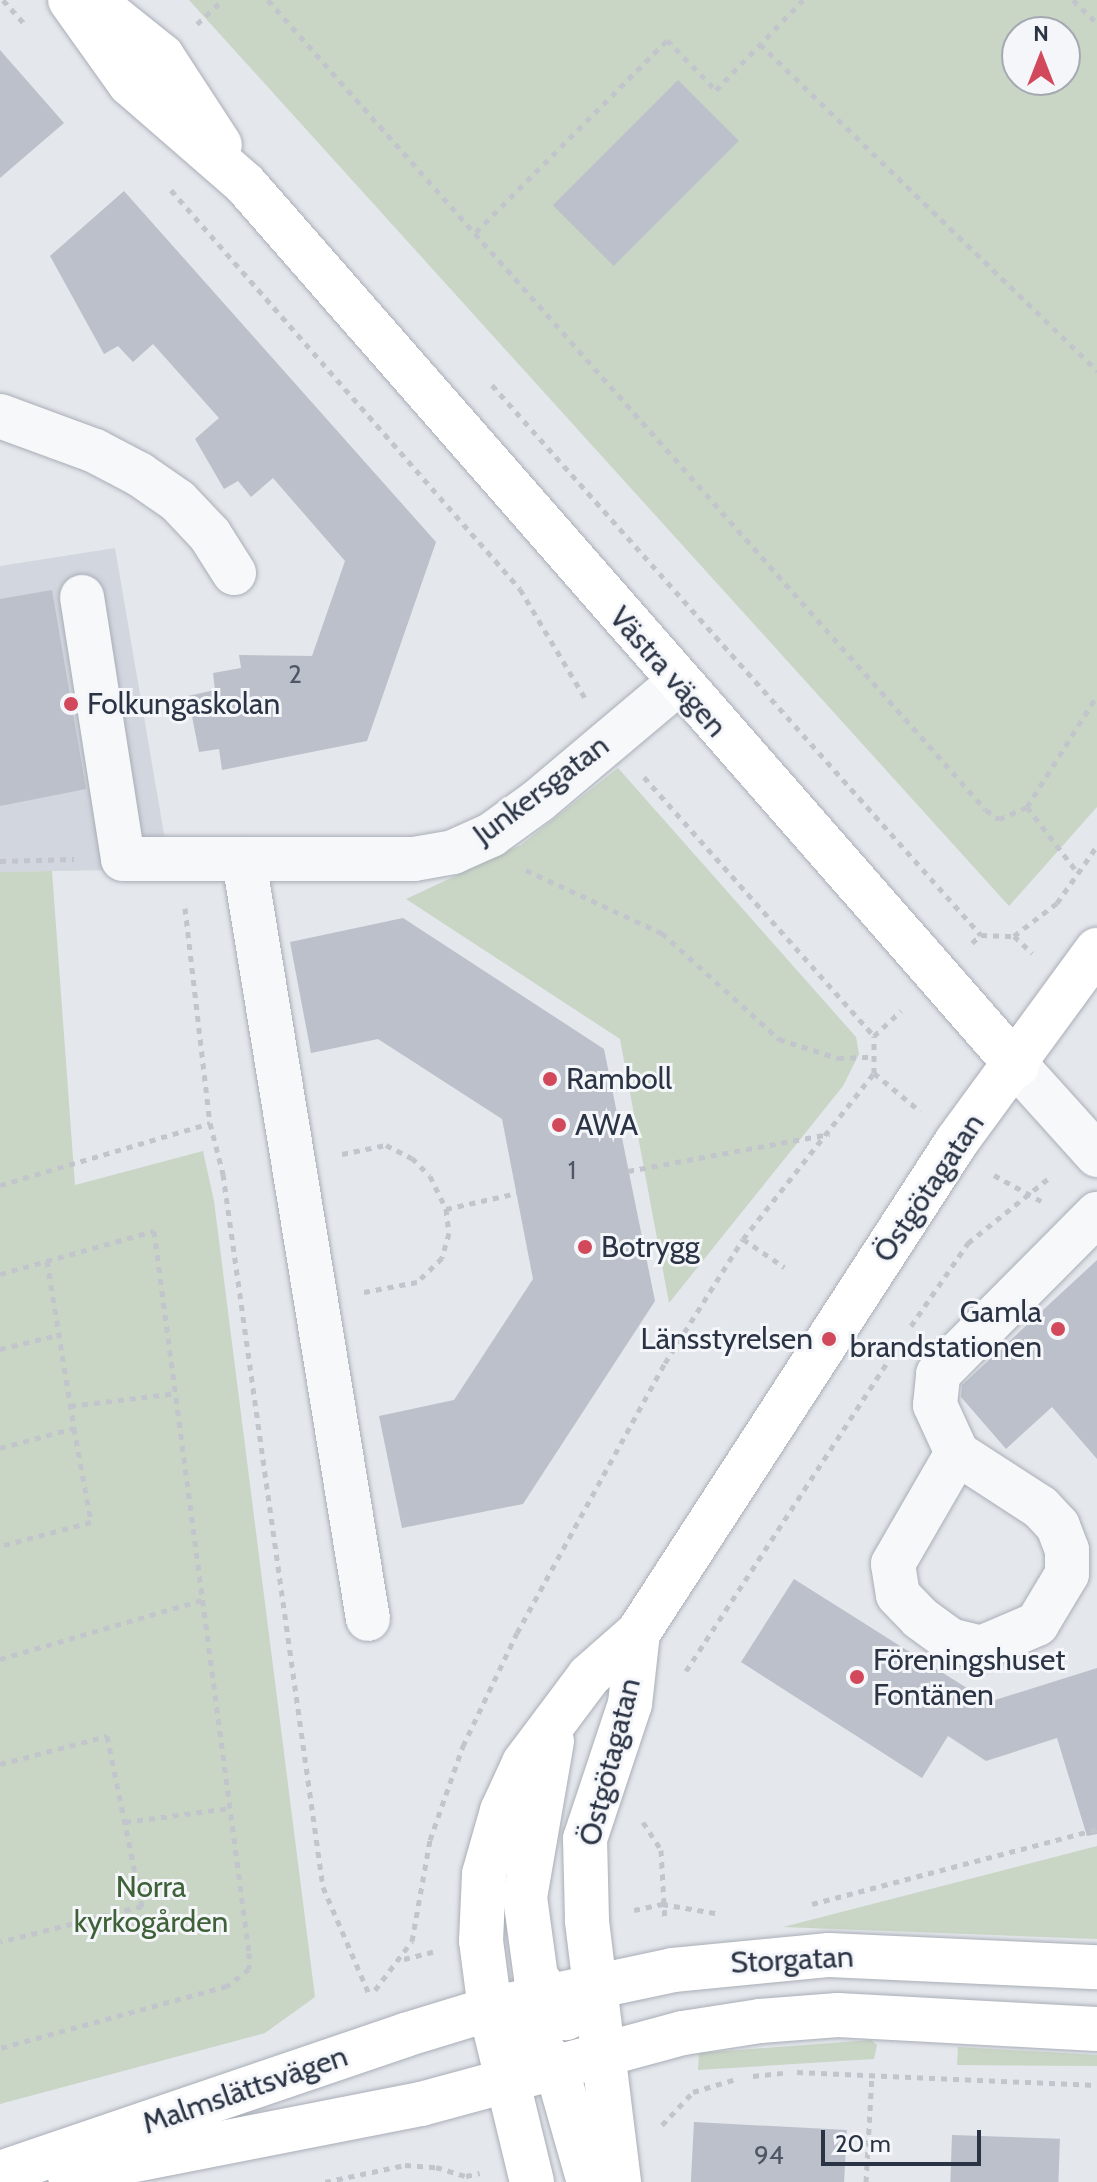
<!DOCTYPE html>
<html>
<head>
<meta charset="utf-8">
<style>
	body { margin:0 }
	#map { position:relative; width:1097px; height:2182px; overflow:hidden; background:#e4e7ec; font-family:Cabin,sans-serif }
	div>[style] { position:absolute }
	.built>* { inset:0; background:#d2d6de }
	.green>* { inset:0; background:#c9d6c5 }
	.building>* { inset:0; background:#bbc0ca; transform-origin:0 0 }
	.path>* { height:5px; margin-top:-2.5px; transform-origin:0; background:repeating-linear-gradient(90deg,#c2c5cb 0 6px,transparent 0 12px) }
	.roads { filter:drop-shadow(0 0 2px #a9aeb7) drop-shadow(0 0 2px #a9aeb7) }
	.minor>* { height:44px; margin:-22px; padding:0 22px; transform-origin:22px; border-radius:22px; background:#f7f8fa }
	.major>* { height:44px; margin:-22px; padding:0 22px; transform-origin:22px; border-radius:22px; background:#fff }
	.dots>* { width:22px; height:22px; translate:-50% -50%; box-sizing:border-box; border:4px solid #f4f6f9; border-radius:50% }
	span { translate:-50% -50%; white-space:nowrap; text-align:center; line-height:1.15; -webkit-text-stroke:6px #f4f6f9; paint-order:stroke }
	.number-label { font-size:26px; color:#4f5766 }
	.number-label span { -webkit-text-stroke-width:0 }
	.street-label { font-size:30px; color:#2b3445 }
	.poi-label { font-size:30px; color:#2b3445 }
	.left { translate:0 -50%; text-align:left }
	.right { translate:-100% -50%; text-align:right }
	.park-label { font-size:30px; color:#3f6138 }
	.north { position:absolute; left:1001px; top:16px; width:80px; height:80px; box-sizing:border-box; background:#f4f6f9; border:2px solid #a4a8b1; border-radius:50%; rotate:0deg; font-size:22px; font-weight:700; line-height:32px; text-align:center; color:#2b3445 }
	.north::after { content:''; display:block; margin:auto; width:28px; height:36px; background:#d1495b; clip-path:polygon(50% 0,100% 100%,50% 72%,0 100%) }
	.scale { position:absolute; left:821px; top:2130px; width:160px; height:36px; box-sizing:border-box; border:4px solid #2b3445; border-top:0; padding-left:10px; font-size:24px; line-height:28px; white-space:nowrap; color:#2b3445; -webkit-text-stroke:6px #f4f6f9; paint-order:stroke }
</style>
</head>
<body>
<div id="map">
	<div class="built">
		<div style="clip-path:polygon(115px 548px,170px 869px,0 872px,0 566px)"></div>
	</div>
	<div class="green">
		<div style="clip-path:polygon(evenodd,189px 0,1097px 0,1097px 807px,1009px 906px,189px 0,1017px 32px,1065px 32px,1065px 80px,1017px 80px,1017px 32px)"></div>
		<div style="clip-path:polygon(618px 768px,856px 1037px,859px 1054px,843px 1086px,669px 1303px,620px 1039px,406px 899px,521px 845px)"></div>
		<div style="clip-path:polygon(52px 871px,75px 1185px,203px 1151px,214px 1201px,315px 1997px,265px 2033px,0 2104px,0 872px)"></div>
		<div style="clip-path:polygon(1097px 1846px,1097px 1939px,783px 1927px)"></div>
		<div style="clip-path:polygon(871px 2040px,877px 2045px,874px 2059px,698px 2070px,699px 2053px)"></div>
		<div style="clip-path:polygon(958px 2047px,1097px 2055px,1097px 2066px,957px 2065px)"></div>
	</div>
	<div class="building">
		<div style="clip-path:polygon(0 50px,64px 123px,0 178px)"></div>
		<div style="left:678px;top:80px;width:86px;height:177px;rotate:45deg"></div>
		<div style="clip-path:polygon(124px 191px,436px 542px,367px 741px,222px 770px,219px 749px,199px 752px,188px 696px,215px 690px,213px 673px,241px 668px,239px 655px,312px 656px,345px 561px,273px 478px,251px 497px,238px 481px,224px 489px,195px 439px,219px 418px,153px 344px,133px 362px,118px 346px,104px 354px,50px 256px)"></div>
		<div style="clip-path:polygon(52px 590px,86px 789px,0 806px,0 599px)"></div>
		<div style="clip-path:polygon(403px 918px,604px 1049px,655px 1301px,523px 1504px,402px 1528px,379px 1416px,454px 1400px,533px 1279px,502px 1119px,378px 1039px,311px 1053px,290px 942px)"></div>
		<div style="clip-path:polygon(1097px 1260px,1097px 1459px,1052px 1407px,1006px 1449px,961px 1397px,962px 1385px)"></div>
		<div style="clip-path:polygon(794px 1579px,989px 1702px,1097px 1668px,1097px 1834px,1087px 1836px,1057px 1738px,986px 1761px,948px 1736px,922px 1778px,741px 1662px)"></div>
		<div style="left:694px;top:2122px;width:153px;height:60px;rotate:3deg"></div>
		<div style="left:952px;top:2135px;width:108px;height:47px;rotate:2deg"></div>
	</div>
	<div class="path">
		<div style="left:3px;top:0;width:31px;rotate:48deg"></div>
		<div style="left:268px;top:0;width:1082px;rotate:48.45deg"></div>
		<div style="left:986px;top:810px;width:16px;rotate:35deg"></div>
		<div style="left:999px;top:819px;width:30px;rotate:-23deg"></div>
		<div style="left:1027px;top:807px;width:131px;rotate:-57.8deg"></div>
		<div style="left:1073px;top:0;width:33px;rotate:44deg"></div>
		<div style="left:197px;top:24px;width:35px;rotate:-43deg"></div>
		<div style="left:760px;top:44px;width:470px;rotate:44.1deg"></div>
		<div style="left:171px;top:190px;width:530px;rotate:48.82deg"></div>
		<div style="left:520px;top:589px;width:127px;rotate:59.2deg"></div>
		<div style="left:476px;top:232px;width:271px;rotate:-45.1deg"></div>
		<div style="left:667px;top:40px;width:70px;rotate:45.6deg"></div>
		<div style="left:716px;top:90px;width:125px;rotate:-46deg"></div>
		<div style="left:492px;top:385px;width:736px;rotate:48.36deg"></div>
		<div style="left:981px;top:935px;width:33px;rotate:2deg"></div>
		<div style="left:1014px;top:936px;width:25px;rotate:43deg"></div>
		<div style="left:644px;top:777px;width:346px;rotate:48.4deg"></div>
		<div style="left:1027px;top:807px;width:83px;rotate:52.3deg"></div>
		<div style="left:0;top:861px;width:74px;rotate:-1.5deg"></div>
		<div style="left:526px;top:870px;width:150px;rotate:24.9deg"></div>
		<div style="left:662px;top:933px;width:158px;rotate:42.2deg"></div>
		<div style="left:779px;top:1039px;width:62px;rotate:17.9deg"></div>
		<div style="left:838px;top:1058px;width:36px;rotate:-2deg"></div>
		<div style="left:185px;top:908px;width:216px;rotate:83.4deg"></div>
		<div style="left:210px;top:1123px;width:53px;rotate:75.7deg"></div>
		<div style="left:223px;top:1174px;width:720px;rotate:82.02deg"></div>
		<div style="left:323px;top:1887px;width:116px;rotate:66.7deg"></div>
		<div style="left:1014px;top:936px;width:54px;rotate:-37.5deg"></div>
		<div style="left:1057px;top:903px;width:70px;rotate:-54.9deg"></div>
		<div style="left:972px;top:943px;width:12px;rotate:-42deg"></div>
		<div style="left:874px;top:1073px;width:60px;rotate:39.6deg"></div>
		<div style="left:342px;top:1154px;width:45px;rotate:-11.6deg"></div>
		<div style="left:386px;top:1145px;width:29px;rotate:27deg"></div>
		<div style="left:412px;top:1158px;width:25px;rotate:45deg"></div>
		<div style="left:430px;top:1176px;width:37px;rotate:64deg"></div>
		<div style="left:446px;top:1209px;width:24px;rotate:83deg"></div>
		<div style="left:449px;top:1233px;width:26px;rotate:106deg"></div>
		<div style="left:442px;top:1258px;width:35px;rotate:136deg"></div>
		<div style="left:417px;top:1282px;width:54px;rotate:169.3deg"></div>
		<div style="left:628px;top:1171px;width:205px;rotate:-10.4deg"></div>
		<div style="left:994px;top:1175px;width:54px;rotate:29deg"></div>
		<div style="left:0;top:1185px;width:219px;rotate:-16.4deg"></div>
		<div style="left:446px;top:1209px;width:73px;rotate:-12.7deg"></div>
		<div style="left:743px;top:1239px;width:50px;rotate:34.3deg"></div>
		<div style="left:47px;top:1261px;width:169px;rotate:80.8deg"></div>
		<div style="left:0;top:1274px;width:160px;rotate:-15.6deg"></div>
		<div style="left:154px;top:1231px;width:728px;rotate:82.5deg"></div>
		<div style="left:249px;top:1953px;width:16px;rotate:90deg"></div>
		<div style="left:249px;top:1969px;width:28px;rotate:142deg"></div>
		<div style="left:227px;top:1986px;width:235px;rotate:164.7deg"></div>
		<div style="left:911px;top:1326px;width:101px;rotate:-55.5deg"></div>
		<div style="left:968px;top:1243px;width:105px;rotate:-38.8deg"></div>
		<div style="left:0;top:1349px;width:60px;rotate:-13.6deg"></div>
		<div style="left:70px;top:1406px;width:108px;rotate:-6.9deg"></div>
		<div style="left:0;top:1448px;width:77px;rotate:-15.1deg"></div>
		<div style="left:74px;top:1428px;width:96px;rotate:79.7deg"></div>
		<div style="left:91px;top:1522px;width:94px;rotate:165.2deg"></div>
		<div style="left:0;top:1659px;width:210px;rotate:-16.3deg"></div>
		<div style="left:686px;top:1671px;width:370px;rotate:-56.9deg"></div>
		<div style="left:0;top:1764px;width:111px;rotate:-14.7deg"></div>
		<div style="left:107px;top:1736px;width:174px;rotate:78.4deg"></div>
		<div style="left:142px;top:1906px;width:146px;rotate:165.8deg"></div>
		<div style="left:125px;top:1822px;width:106px;rotate:-7.6deg"></div>
		<div style="left:643px;top:1822px;width:33px;rotate:57deg"></div>
		<div style="left:661px;top:1850px;width:71px;rotate:86.8deg"></div>
		<div style="left:812px;top:1904px;width:295px;rotate:-14.7deg"></div>
		<div style="left:634px;top:1910px;width:29px;rotate:-12deg"></div>
		<div style="left:662px;top:1904px;width:54px;rotate:9.6deg"></div>
		<div style="left:404px;top:1959px;width:30px;rotate:-14deg"></div>
		<div style="left:375px;top:1990px;width:61px;rotate:-52.9deg"></div>
		<div style="left:412px;top:1941px;width:103px;rotate:-79.9deg"></div>
		<div style="left:430px;top:1840px;width:100px;rotate:-70.7deg"></div>
		<div style="left:463px;top:1746px;width:125px;rotate:-64.5deg"></div>
		<div style="left:517px;top:1633px;width:308px;rotate:-61.3deg"></div>
		<div style="left:665px;top:1363px;width:146px;rotate:-57.8deg"></div>
		<div style="left:743px;top:1239px;width:211px;rotate:-51.7deg"></div>
		<div style="left:874px;top:1073px;width:37px;rotate:-90deg"></div>
		<div style="left:874px;top:1036px;width:37px;rotate:-43deg"></div>
		<div style="left:797px;top:2072px;width:300px;rotate:2.5deg"></div>
		<div style="left:753px;top:2076px;width:30px;rotate:-6deg"></div>
		<div style="left:662px;top:2125px;width:45px;rotate:-46.8deg"></div>
		<div style="left:693px;top:2092px;width:48px;rotate:-16.9deg"></div>
		<div style="left:325px;top:2182px;width:82px;rotate:-12deg"></div>
		<div style="left:405px;top:2165px;width:31px;rotate:4deg"></div>
		<div style="left:436px;top:2167px;width:31px;rotate:17deg"></div>
		<div style="left:466px;top:2176px;width:14px;rotate:-12deg"></div>
		<div style="left:866px;top:2182px;width:108px;rotate:-86.8deg"></div>
	</div>
	<div class="roads">
		<div class="minor">
			<div style="left:0;top:416px;width:101px;rotate:20.2deg"></div>
			<div style="left:95px;top:451px;width:50px;rotate:27.6deg"></div>
			<div style="left:139px;top:474px;width:47px;rotate:34.7deg"></div>
			<div style="left:178px;top:501px;width:47px;rotate:46.7deg"></div>
			<div style="left:210px;top:535px;width:45px;rotate:57.7deg"></div>
			<div style="left:82px;top:597px;width:265px;rotate:81.1deg"></div>
			<div style="left:123px;top:859px;width:291px"></div>
			<div style="left:414px;top:859px;width:40px;rotate:-10deg"></div>
			<div style="left:453px;top:852px;width:42px;rotate:-24.1deg"></div>
			<div style="left:491px;top:835px;width:58px;rotate:-35.9deg"></div>
			<div style="left:538px;top:801px;width:183px;rotate:-40.1deg"></div>
			<div style="left:244px;top:861px;width:768px;rotate:80.71deg"></div>
			<div style="left:1017px;top:1066px;width:120px;rotate:48deg"></div>
			<div style="left:957px;top:1453px;width:128px;rotate:120deg"></div>
			<div style="left:893px;top:1564px;width:31px;rotate:81deg"></div>
			<div style="left:898px;top:1595px;width:32px;rotate:46deg"></div>
			<div style="left:920px;top:1618px;width:37px;rotate:36deg"></div>
			<div style="left:950px;top:1640px;width:32px;rotate:14deg"></div>
			<div style="left:981px;top:1648px;width:61px;rotate:-23.2deg"></div>
			<div style="left:1037px;top:1624px;width:58px;rotate:-59deg"></div>
			<div style="left:1067px;top:1574px;width:24px;rotate:-90deg"></div>
			<div style="left:1067px;top:1550px;width:26px;rotate:-111deg"></div>
			<div style="left:1058px;top:1526px;width:26px;rotate:-133deg"></div>
			<div style="left:1040px;top:1507px;width:99px;rotate:-147deg"></div>
			<div style="left:957px;top:1453px;width:53px;rotate:-114.6deg"></div>
			<div style="left:935px;top:1405px;width:31px;rotate:-84deg"></div>
			<div style="left:938px;top:1374px;width:226px;rotate:-45.2deg"></div>
		</div>
		<div class="major">
			<div style="left:70px;top:0;width:103px;rotate:54.5deg"></div>
			<div style="left:130px;top:84px;width:152px;rotate:41deg"></div>
			<div style="left:245px;top:184px;width:1172px;rotate:48.8deg"></div>
			<div style="left:92px;top:0;width:90px;rotate:38.7deg"></div>
			<div style="left:162px;top:56px;width:106px;rotate:56.9deg"></div>
			<div style="left:552px;top:1741px;width:158px;rotate:99.8deg"></div>
			<div style="left:525px;top:1897px;width:81px;rotate:82.2deg"></div>
			<div style="left:536px;top:1977px;width:51px;rotate:53.8deg"></div>
			<div style="left:490px;top:2009px;width:45px;rotate:30.5deg"></div>
			<div style="left:529px;top:2032px;width:47px;rotate:53.6deg"></div>
			<div style="left:557px;top:2070px;width:116px;rotate:74.1deg"></div>
			<div style="left:0;top:2173px;width:428px;rotate:-18.8deg"></div>
			<div style="left:405px;top:2035px;width:89px;rotate:-17deg"></div>
			<div style="left:490px;top:2009px;width:187px;rotate:-12deg"></div>
			<div style="left:673px;top:1970px;width:157px;rotate:-5.5deg"></div>
			<div style="left:829px;top:1955px;width:268px;rotate:2.6deg"></div>
			<div style="left:69px;top:2173px;width:359px;rotate:-11.1deg"></div>
			<div style="left:421px;top:2104px;width:271px;rotate:-15.2deg"></div>
			<div style="left:683px;top:2033px;width:78px;rotate:-8.9deg"></div>
			<div style="left:760px;top:2021px;width:78px;rotate:-4.4deg"></div>
			<div style="left:838px;top:2015px;width:259px;rotate:3.1deg"></div>
			<div style="left:532px;top:2182px;width:178px;rotate:-103.6deg"></div>
			<div style="left:490px;top:2009px;width:69px;rotate:-97.5deg"></div>
			<div style="left:481px;top:1941px;width:67px;rotate:-87.4deg"></div>
			<div style="left:484px;top:1874px;width:66px;rotate:-74.1deg"></div>
			<div style="left:502px;top:1811px;width:53px;rotate:-65.4deg"></div>
			<div style="left:524px;top:1763px;width:109px;rotate:-53.2deg"></div>
			<div style="left:589px;top:1676px;width:65px;rotate:-41.3deg"></div>
			<div style="left:638px;top:1633px;width:586px;rotate:-57.04deg"></div>
			<div style="left:957px;top:1141px;width:237px;rotate:-53.8deg"></div>
			<div style="left:619px;top:2182px;width:264px;rotate:-97deg"></div>
			<div style="left:587px;top:1920px;width:81px;rotate:-91.4deg"></div>
			<div style="left:585px;top:1839px;width:142px;rotate:-71.6deg"></div>
			<div style="left:630px;top:1704px;width:71px;rotate:-83.6deg"></div>
		</div>
	</div>
	<div class="dots">
		<div style="left:71px;top:704px;background:#d1495b"></div>
		<div style="left:550px;top:1079px;background:#d1495b"></div>
		<div style="left:559px;top:1125px;background:#d1495b"></div>
		<div style="left:585px;top:1247px;background:#d1495b"></div>
		<div style="left:1058px;top:1329px;background:#d1495b"></div>
		<div style="left:829px;top:1339px;background:#d1495b"></div>
		<div style="left:857px;top:1677px;background:#d1495b"></div>
	</div>
	<div class="number-label">
		<span style="left:295px;top:675px">2</span>
		<span style="left:572px;top:1171px">1</span>
		<span style="left:769px;top:2156px">94</span>
	</div>
	<div class="street-label">
		<span style="left:668px;top:672px;rotate:49deg">Västra vägen</span>
		<span style="left:541px;top:790px;rotate:-37deg">Junkersgatan</span>
		<span style="left:929px;top:1188px;rotate:-56deg">Östgötagatan</span>
		<span style="left:610px;top:1762px;rotate:-76deg">Östgötagatan</span>
		<span style="left:792px;top:1960px;rotate:-3deg">Storgatan</span>
		<span style="left:245px;top:2090px;rotate:-19deg">Malmslättsvägen</span>
	</div>
	<div class="poi-label">
		<span class="left" style="left:87px;top:704px">Folkungaskolan</span>
		<span class="left" style="left:566px;top:1079px">Ramboll</span>
		<span class="left" style="left:575px;top:1125px">AWA</span>
		<span class="left" style="left:601px;top:1247px">Botrygg</span>
		<span class="right" style="left:1042px;top:1329px">Gamla<br>brandstationen</span>
		<span class="right" style="left:813px;top:1339px">Länsstyrelsen</span>
		<span class="left" style="left:873px;top:1677px">Föreningshuset<br>Fontänen</span>
	</div>
	<div class="park-label">
		<span style="left:151px;top:1904px">Norra<br>kyrkogården</span>
	</div>
	<div class="north">N</div>
	<div class="scale">20 m</div>
</div>
</body>
</html>
